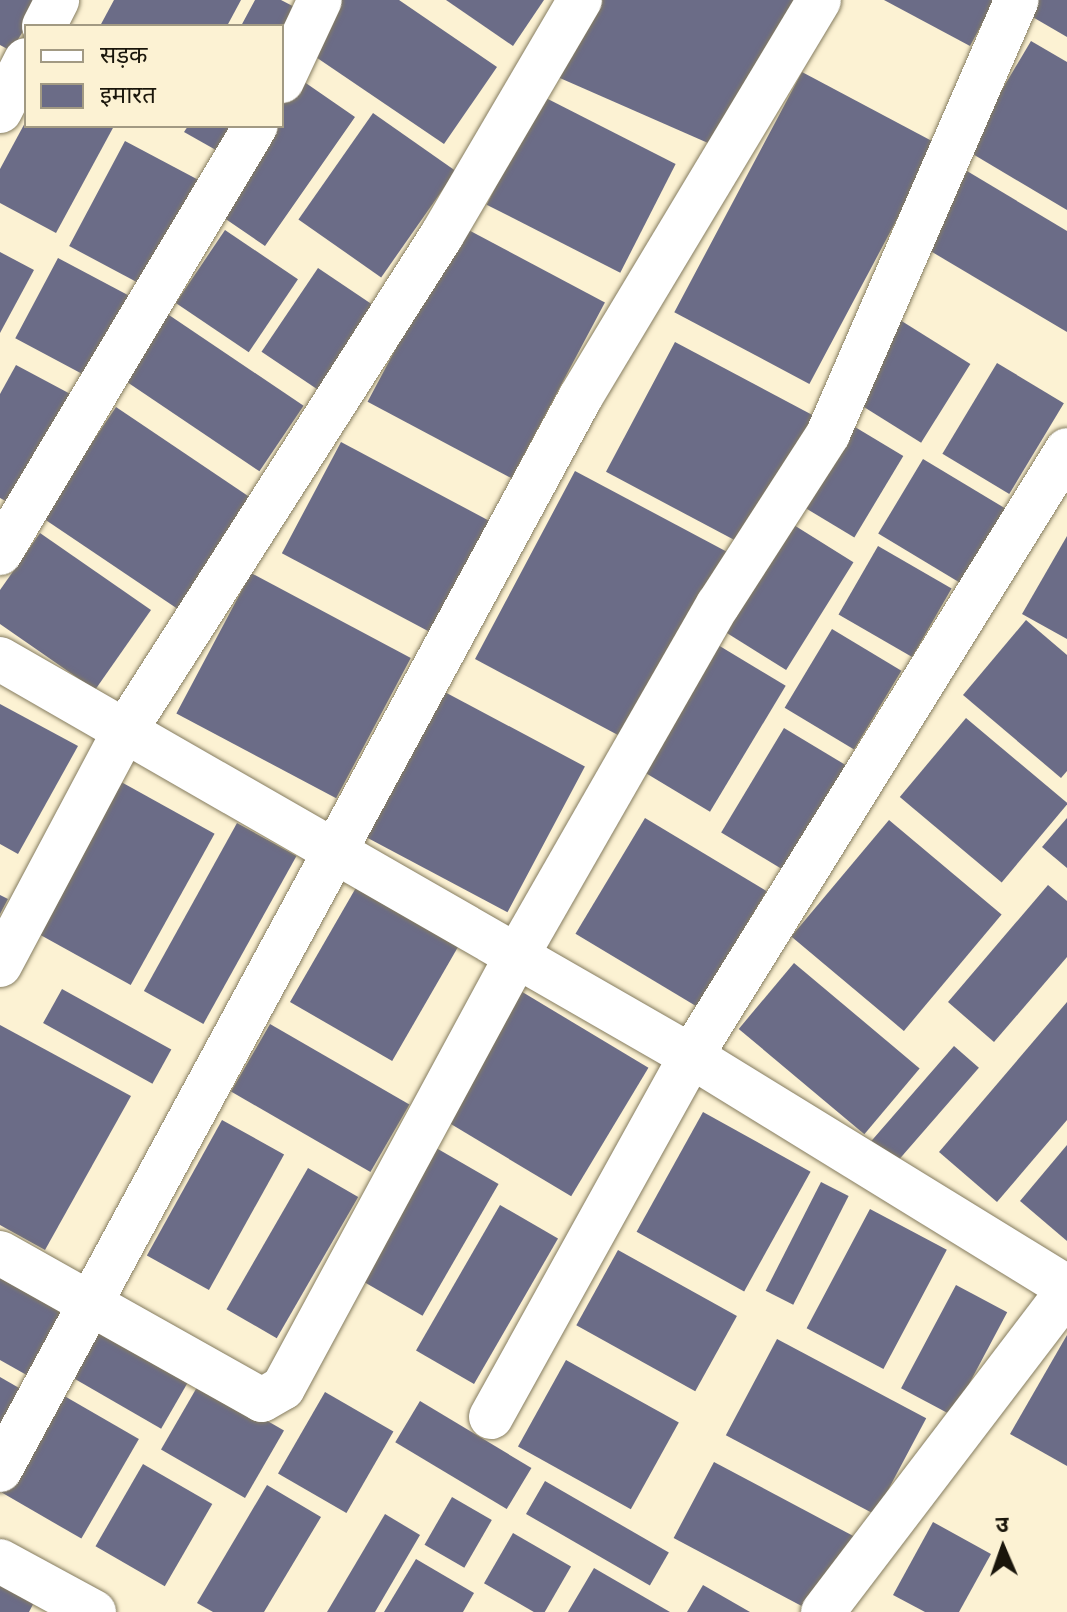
<!DOCTYPE html>
<html>
<head>
<meta charset="utf-8">
<style>
	body { margin:0 }
	#map { position:relative; width:1067px; height:1612px; overflow:hidden; background:#fcf2d3; font-family:"Public Sans","Noto Sans Devanagari",sans-serif }
	div>[style] { position:absolute }
	.building>* { inset:0; background:#6b6c87; transform-origin:0 0 }
	.roads { filter:drop-shadow(0 0 2px #857c60) drop-shadow(0 0 2px #857c60) }
	.street>* { height:44px; margin:-22px; padding:0 22px; transform-origin:22px; border-radius:22px; background:#fff }
	span { translate:-50% -50%; white-space:nowrap; text-align:center; line-height:1.15; -webkit-text-stroke:7px #fcf2d3; paint-order:stroke }
	.legend { position:absolute; left:24px; top:24px; width:260px; height:104px; box-sizing:border-box; background:#fcf2d3; border:2px solid #a29a83; margin:0; padding:10px 14px; list-style:none; font-size:24px; color:#1a160b }
	.legend li { display:flex; align-items:center; gap:16px; height:40px }
	.legend b { width:40px; border:2px solid #a29a83 }
	.north { position:absolute; left:963px; top:1508px; width:80px; height:80px; -webkit-text-stroke:6px #fcf2d3; paint-order:stroke; rotate:358deg; font-size:22px; font-weight:700; line-height:32px; text-align:center; color:#1a160b }
	.north::after { content:''; display:block; margin:auto; width:28px; height:36px; background:#1a160b; clip-path:polygon(50% 0,100% 100%,50% 72%,0 100%) }
</style>
</head>
<body>
<div id="map">
	<div class="building">
		<div style="clip-path:polygon(0 0,42px 0,11px 51px,0 45px)"></div>
		<div style="clip-path:polygon(114px 0,241px 0,227px 26px,100px 26px)"></div>
		<div style="clip-path:polygon(255px 0,281px 0,308px 14px,282px 62px,282px 26px,241px 26px)"></div>
		<div style="clip-path:polygon(333px 0,399px 0,497px 67px,444px 144px,301px 47px)"></div>
		<div style="clip-path:polygon(446px 0,544px 0,513px 46px)"></div>
		<div style="clip-path:polygon(593px 0,796px 0,708px 143px,553px 75px)"></div>
		<div style="clip-path:polygon(884px 0,995px 0,970px 46px)"></div>
		<div style="clip-path:polygon(1031px 0,1067px 0,1067px 37px,1024px 12px)"></div>
		<div style="clip-path:polygon(1031px 41px,1067px 62px,1067px 210px,966px 150px)"></div>
		<div style="left:802px;top:72px;width:153px;height:272px;rotate:28deg"></div>
		<div style="clip-path:polygon(300px 79px,355px 117px,265px 246px,211px 209px,268px 126px,282px 126px,282px 106px)"></div>
		<div style="left:542px;top:96px;width:150px;height:122px;rotate:27deg"></div>
		<div style="left:373px;top:113px;width:101px;height:130px;rotate:35deg"></div>
		<div style="clip-path:polygon(26px 121px,114px 126px,56px 233px,0 203px,0 169px)"></div>
		<div style="clip-path:polygon(188px 126px,247px 126px,230px 158px,184px 132px)"></div>
		<div style="left:125px;top:141px;width:86px;height:119px;rotate:28deg"></div>
		<div style="clip-path:polygon(967px 171px,1067px 231px,1067px 332px,922px 246px)"></div>
		<div style="left:461px;top:226px;width:163px;height:199px;rotate:28deg"></div>
		<div style="left:225px;top:230px;width:88px;height:88px;rotate:34deg"></div>
		<div style="clip-path:polygon(0 252px,34px 270px,0 333px)"></div>
		<div style="left:58px;top:258px;width:95px;height:91px;rotate:28deg"></div>
		<div style="left:318px;top:268px;width:82px;height:101px;rotate:34deg"></div>
		<div style="left:166px;top:313px;width:166px;height:79px;rotate:34deg"></div>
		<div style="left:900px;top:320px;width:83px;height:93px;rotate:32deg"></div>
		<div style="left:675px;top:342px;width:162px;height:147px;rotate:28deg"></div>
		<div style="left:997px;top:363px;width:78px;height:106px;rotate:31deg"></div>
		<div style="clip-path:polygon(16px 365px,76px 397px,17px 507px,0 498px,0 394px)"></div>
		<div style="left:116px;top:407px;width:166px;height:133px;rotate:34deg"></div>
		<div style="left:845px;top:421px;width:68px;height:95px;rotate:31deg"></div>
		<div style="left:341px;top:442px;width:174px;height:126px;rotate:28deg"></div>
		<div style="left:923px;top:459px;width:108px;height:87px;rotate:31deg"></div>
		<div style="left:575px;top:471px;width:173px;height:213px;rotate:28deg"></div>
		<div style="left:789px;top:522px;width:76px;height:127px;rotate:32deg"></div>
		<div style="clip-path:polygon(40px 533px,151px 610px,95px 690px,0 624px,0 590px)"></div>
		<div style="clip-path:polygon(1067px 536px,1067px 639px,1022px 614px)"></div>
		<div style="left:878px;top:546px;width:85px;height:79px;rotate:30deg"></div>
		<div style="left:251px;top:573px;width:181px;height:159px;rotate:28deg"></div>
		<div style="clip-path:polygon(1026px 620px,1067px 655px,1067px 771px,1061px 778px,963px 695px)"></div>
		<div style="left:832px;top:629px;width:81px;height:92px;rotate:31deg"></div>
		<div style="left:718px;top:645px;width:79px;height:147px;rotate:31deg"></div>
		<div style="left:441px;top:690px;width:163px;height:165px;rotate:28deg"></div>
		<div style="clip-path:polygon(0 704px,78px 746px,18px 854px,0 844px)"></div>
		<div style="left:966px;top:718px;width:133px;height:103px;rotate:40deg"></div>
		<div style="left:784px;top:728px;width:77px;height:122px;rotate:31deg"></div>
		<div style="left:114px;top:778px;width:115px;height:173px;rotate:29deg"></div>
		<div style="left:645px;top:818px;width:142px;height:135px;rotate:31deg"></div>
		<div style="clip-path:polygon(1067px 818px,1067px 868px,1042px 847px)"></div>
		<div style="left:889px;top:820px;width:147px;height:152px;rotate:40deg"></div>
		<div style="left:237px;top:823px;width:68px;height:192px;rotate:29deg"></div>
		<div style="left:361px;top:879px;width:118px;height:142px;rotate:30deg"></div>
		<div style="clip-path:polygon(1048px 885px,1067px 901px,1067px 957px,994px 1042px,948px 1002px)"></div>
		<div style="clip-path:polygon(0 895px,8px 899px,0 914px)"></div>
		<div style="left:794px;top:963px;width:164px;height:86px;rotate:40deg"></div>
		<div style="left:62px;top:989px;width:125px;height:39px;rotate:29deg"></div>
		<div style="left:519px;top:990px;width:151px;height:150px;rotate:31deg"></div>
		<div style="clip-path:polygon(1067px 1002px,1067px 1120px,997px 1202px,939px 1152px)"></div>
		<div style="left:270px;top:1024px;width:161px;height:78px;rotate:30deg"></div>
		<div style="clip-path:polygon(0 1025px,131px 1096px,45px 1250px,0 1225px)"></div>
		<div style="left:954px;top:1046px;width:33px;height:126px;rotate:41deg"></div>
		<div style="left:703px;top:1112px;width:123px;height:137px;rotate:29deg"></div>
		<div style="left:222px;top:1120px;width:71px;height:155px;rotate:29deg"></div>
		<div style="left:431px;top:1145px;width:78px;height:152px;rotate:30deg"></div>
		<div style="clip-path:polygon(1067px 1145px,1067px 1241px,1020px 1201px)"></div>
		<div style="left:308px;top:1168px;width:58px;height:163px;rotate:30deg"></div>
		<div style="left:821px;top:1182px;width:31px;height:122px;rotate:27deg"></div>
		<div style="left:500px;top:1205px;width:67px;height:168px;rotate:30deg"></div>
		<div style="left:870px;top:1209px;width:87px;height:135px;rotate:28deg"></div>
		<div style="left:618px;top:1250px;width:136px;height:86px;rotate:29deg"></div>
		<div style="clip-path:polygon(0 1266px,78px 1312px,39px 1382px,0 1360px)"></div>
		<div style="left:956px;top:1285px;width:58px;height:117px;rotate:28deg"></div>
		<div style="left:98px;top:1316px;width:111px;height:66px;rotate:30deg"></div>
		<div style="clip-path:polygon(1067px 1335px,1067px 1466px,1010px 1434px)"></div>
		<div style="left:777px;top:1339px;width:169px;height:109px;rotate:28deg"></div>
		<div style="left:566px;top:1360px;width:129px;height:99px;rotate:29deg"></div>
		<div style="clip-path:polygon(0 1377px,33px 1396px,0 1455px)"></div>
		<div style="left:200px;top:1382px;width:97px;height:78px;rotate:30deg"></div>
		<div style="left:54px;top:1390px;width:98px;height:115px;rotate:30deg"></div>
		<div style="left:325px;top:1392px;width:79px;height:94px;rotate:30deg"></div>
		<div style="left:420px;top:1401px;width:130px;height:48px;rotate:31deg"></div>
		<div style="left:714px;top:1462px;width:160px;height:86px;rotate:28deg"></div>
		<div style="left:143px;top:1464px;width:80px;height:95px;rotate:30deg"></div>
		<div style="left:545px;top:1481px;width:143px;height:38px;rotate:30deg"></div>
		<div style="clip-path:polygon(267px 1485px,321px 1517px,264px 1612px,213px 1612px,197px 1603px)"></div>
		<div style="left:452px;top:1497px;width:46px;height:55px;rotate:30deg"></div>
		<div style="clip-path:polygon(385px 1514px,420px 1535px,375px 1612px,327px 1612px)"></div>
		<div style="clip-path:polygon(933px 1522px,991px 1554px,959px 1612px,925px 1612px,893px 1595px)"></div>
		<div style="left:513px;top:1533px;width:67px;height:58px;rotate:30deg"></div>
		<div style="clip-path:polygon(416px 1559px,474px 1593px,463px 1612px,384px 1612px)"></div>
		<div style="clip-path:polygon(0 1568px,41px 1589px,29px 1612px,0 1612px)"></div>
		<div style="clip-path:polygon(594px 1568px,670px 1612px,568px 1612px)"></div>
		<div style="clip-path:polygon(703px 1585px,750px 1612px,687px 1612px)"></div>
	</div>
	<div class="roads">
		<div class="street">
			<div style="left:44px;top:26px;width:29px;rotate:-63deg"></div>
			<div style="left:282px;top:81px;width:89px;rotate:-64.9deg"></div>
			<div style="left:0;top:111px;width:57px;rotate:-63deg"></div>
			<div style="left:0;top:553px;width:498px;rotate:-59.1deg"></div>
			<div style="left:0;top:659px;width:797px;rotate:29.88deg"></div>
			<div style="left:691px;top:1056px;width:441px;rotate:31.6deg"></div>
			<div style="left:0;top:965px;width:262px;rotate:-62deg"></div>
			<div style="left:123px;top:734px;width:592px;rotate:-57.41deg"></div>
			<div style="left:442px;top:235px;width:273px;rotate:-59.6deg"></div>
			<div style="left:0;top:1253px;width:300px;rotate:29.3deg"></div>
			<div style="left:262px;top:1400px;width:24px;rotate:-30deg"></div>
			<div style="left:283px;top:1388px;width:490px;rotate:-61.6deg"></div>
			<div style="left:516px;top:957px;width:406px;rotate:-60.2deg"></div>
			<div style="left:718px;top:605px;width:203px;rotate:-57.2deg"></div>
			<div style="left:828px;top:434px;width:473px;rotate:-66.5deg"></div>
			<div style="left:491px;top:1417px;width:413px;rotate:-61deg"></div>
			<div style="left:691px;top:1056px;width:713px;rotate:-58.18deg"></div>
			<div style="left:0;top:1470px;width:1219px;rotate:-61.58deg"></div>
			<div style="left:580px;top:398px;width:464px;rotate:-59deg"></div>
			<div style="left:0;top:1561px;width:107px;rotate:28.5deg"></div>
			<div style="left:823px;top:1612px;width:402px;rotate:-52.7deg"></div>
		</div>
	</div>
	<ul class="legend">
	<li><b style="height:10px;background:#fff"></b>सड़क</li>
	<li><b style="height:22px;background:#6b6c87"></b>इमारत</li>
	</ul>
	<div class="north">उ</div>
</div>
</body>
</html>
